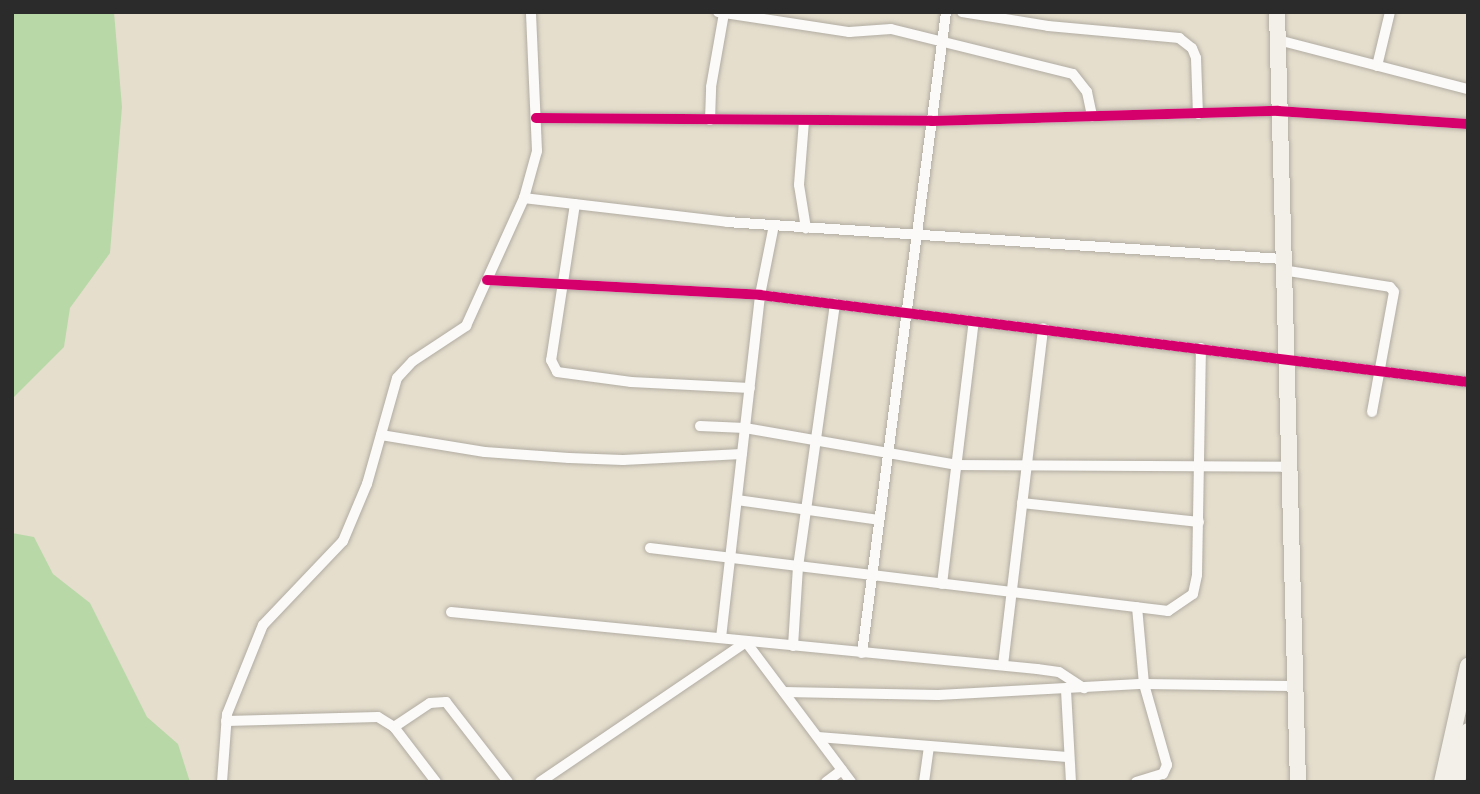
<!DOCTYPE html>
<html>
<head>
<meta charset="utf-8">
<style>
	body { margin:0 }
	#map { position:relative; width:1480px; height:794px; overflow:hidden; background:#e5decd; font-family:Kalam,sans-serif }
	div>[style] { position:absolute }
	.green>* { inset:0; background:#b9d8a8 }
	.roads { filter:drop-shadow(0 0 2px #b1aca2) drop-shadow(0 0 2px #b1aca2) }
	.street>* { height:10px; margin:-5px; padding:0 5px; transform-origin:5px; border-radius:5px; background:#fbfaf8 }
	.secondary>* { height:16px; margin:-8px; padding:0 8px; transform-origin:8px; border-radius:8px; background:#f3f0e9 }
	.cycleway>* { height:10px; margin:-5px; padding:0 5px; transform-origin:5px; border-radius:5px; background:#d6006c }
	span { translate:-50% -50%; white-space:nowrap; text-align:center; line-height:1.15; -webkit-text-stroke:6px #f6f6f2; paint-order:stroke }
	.frame { position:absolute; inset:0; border:14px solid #2b2b2b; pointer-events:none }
</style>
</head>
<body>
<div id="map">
	<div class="green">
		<div style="clip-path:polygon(12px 12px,114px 12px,122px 107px,110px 253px,70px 308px,64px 347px,12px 399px)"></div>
		<div style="clip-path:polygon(12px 533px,34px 537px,53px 574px,90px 603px,147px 717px,178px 744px,190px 782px,12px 782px)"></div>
	</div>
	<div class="roads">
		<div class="street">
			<div style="left:718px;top:12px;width:133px;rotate:8.7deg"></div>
			<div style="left:849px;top:32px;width:42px;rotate:-4.1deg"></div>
			<div style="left:891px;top:29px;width:187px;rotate:13.9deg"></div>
			<div style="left:1073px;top:74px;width:23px;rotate:52deg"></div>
			<div style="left:1087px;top:92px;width:25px;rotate:78deg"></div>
			<div style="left:962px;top:12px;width:87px;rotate:9.2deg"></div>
			<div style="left:1048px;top:26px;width:132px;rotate:5.2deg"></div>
			<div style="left:1179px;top:38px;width:16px;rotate:38deg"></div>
			<div style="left:1192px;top:48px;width:11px;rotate:68deg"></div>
			<div style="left:1196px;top:58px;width:56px;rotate:88deg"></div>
			<div style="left:1278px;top:40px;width:196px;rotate:14.5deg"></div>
			<div style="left:1377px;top:66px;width:56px;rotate:-76.5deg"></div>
			<div style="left:536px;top:118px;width:396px;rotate:0.4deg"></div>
			<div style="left:932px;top:121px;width:346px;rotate:-1.7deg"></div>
			<div style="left:1278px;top:111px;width:190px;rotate:3.9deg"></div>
			<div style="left:710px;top:120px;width:33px;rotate:-88deg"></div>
			<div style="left:711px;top:87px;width:75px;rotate:-80deg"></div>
			<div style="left:804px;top:121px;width:64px;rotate:94.5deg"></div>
			<div style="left:799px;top:185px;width:44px;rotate:80.8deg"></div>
			<div style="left:524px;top:198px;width:204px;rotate:6.7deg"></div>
			<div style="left:727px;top:222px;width:556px;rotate:3.81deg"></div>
			<div style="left:575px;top:204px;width:158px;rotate:98.7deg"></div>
			<div style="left:551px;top:360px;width:13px;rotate:63deg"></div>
			<div style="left:557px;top:372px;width:75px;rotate:7.7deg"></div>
			<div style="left:631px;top:382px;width:119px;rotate:2.9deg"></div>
			<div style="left:1282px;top:270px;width:109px;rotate:8.9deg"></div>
			<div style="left:1390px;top:287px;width:6px;rotate:51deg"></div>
			<div style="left:1394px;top:292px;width:122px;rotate:100.4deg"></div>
			<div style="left:487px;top:280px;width:273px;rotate:3.1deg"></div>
			<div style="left:760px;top:295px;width:713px;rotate:7.01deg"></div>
			<div style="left:700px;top:426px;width:45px;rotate:2.5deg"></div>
			<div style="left:745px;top:428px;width:214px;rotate:9.9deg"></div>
			<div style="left:956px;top:465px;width:332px;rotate:0.3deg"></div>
			<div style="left:381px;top:435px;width:105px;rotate:9.3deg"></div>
			<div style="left:485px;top:452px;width:84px;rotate:4.1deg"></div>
			<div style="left:569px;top:458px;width:54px;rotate:2.1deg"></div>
			<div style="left:623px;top:460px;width:119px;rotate:-2.9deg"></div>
			<div style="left:737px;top:500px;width:143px;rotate:8deg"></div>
			<div style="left:1022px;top:503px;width:178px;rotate:6.1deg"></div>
			<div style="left:650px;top:548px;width:522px;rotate:6.93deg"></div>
			<div style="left:1168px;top:611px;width:30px;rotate:-34deg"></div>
			<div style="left:1193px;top:594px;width:19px;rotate:-78deg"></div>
			<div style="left:1197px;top:575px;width:227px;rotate:-89deg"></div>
			<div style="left:942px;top:584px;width:265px;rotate:-83.1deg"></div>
			<div style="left:451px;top:612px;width:589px;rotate:5.56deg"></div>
			<div style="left:1037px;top:669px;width:22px;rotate:8deg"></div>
			<div style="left:1059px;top:672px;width:30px;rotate:33deg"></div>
			<div style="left:721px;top:638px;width:345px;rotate:-83.5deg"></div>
			<div style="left:760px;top:295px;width:71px;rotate:-78.7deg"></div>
			<div style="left:793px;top:646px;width:79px;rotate:-86.4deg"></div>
			<div style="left:798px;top:567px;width:266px;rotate:-82deg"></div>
			<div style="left:862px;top:653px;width:646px;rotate:-82.53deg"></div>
			<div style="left:1003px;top:665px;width:339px;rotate:-83.2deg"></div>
			<div style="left:1066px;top:690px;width:92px;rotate:86.9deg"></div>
			<div style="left:784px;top:692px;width:154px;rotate:1.1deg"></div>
			<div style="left:938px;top:695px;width:206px;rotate:-3.1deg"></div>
			<div style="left:1144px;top:684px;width:151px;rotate:0.8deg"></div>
			<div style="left:226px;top:721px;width:152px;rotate:-1.5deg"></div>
			<div style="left:378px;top:717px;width:19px;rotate:32deg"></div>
			<div style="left:394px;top:727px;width:69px;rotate:52.6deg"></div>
			<div style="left:394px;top:727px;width:43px;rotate:-33.7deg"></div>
			<div style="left:430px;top:703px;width:16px;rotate:-4deg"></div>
			<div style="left:446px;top:702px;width:101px;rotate:52.2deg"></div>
			<div style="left:818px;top:737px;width:250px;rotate:4.6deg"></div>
			<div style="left:222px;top:782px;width:68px;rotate:-85.8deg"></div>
			<div style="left:227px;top:714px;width:96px;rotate:-68deg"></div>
			<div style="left:263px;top:625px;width:116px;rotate:-46.4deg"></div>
			<div style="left:343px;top:541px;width:62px;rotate:-67.2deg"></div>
			<div style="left:367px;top:484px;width:110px;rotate:-74.2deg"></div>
			<div style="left:397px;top:378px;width:23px;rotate:-47deg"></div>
			<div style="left:413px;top:361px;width:64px;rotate:-33.4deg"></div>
			<div style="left:466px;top:326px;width:141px;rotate:-65.6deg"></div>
			<div style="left:524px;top:198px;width:49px;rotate:-74.5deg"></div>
			<div style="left:537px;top:151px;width:139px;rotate:-92.5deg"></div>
			<div style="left:540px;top:782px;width:249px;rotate:-34.2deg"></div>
			<div style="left:746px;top:642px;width:175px;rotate:53.1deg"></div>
			<div style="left:826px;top:782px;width:20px;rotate:-37deg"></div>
			<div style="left:924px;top:782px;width:34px;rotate:-82deg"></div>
			<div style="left:1136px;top:782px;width:28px;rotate:-17deg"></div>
			<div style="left:1163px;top:774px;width:10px;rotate:-66deg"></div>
			<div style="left:1167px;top:765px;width:84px;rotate:-105.9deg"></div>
			<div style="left:1144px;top:684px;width:77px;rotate:-95.2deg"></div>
		</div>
		<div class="secondary">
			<div style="left:1277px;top:12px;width:770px;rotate:88.44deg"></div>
			<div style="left:1442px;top:782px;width:119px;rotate:-77.4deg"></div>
			<div style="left:1457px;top:782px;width:52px;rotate:-77.8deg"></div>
		</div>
	</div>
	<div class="cycleway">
		<div style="left:536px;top:118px;width:396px;rotate:0.4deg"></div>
		<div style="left:932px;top:121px;width:346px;rotate:-1.7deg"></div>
		<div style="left:1278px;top:111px;width:190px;rotate:3.9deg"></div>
		<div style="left:487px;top:280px;width:273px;rotate:3.1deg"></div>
		<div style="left:760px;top:295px;width:713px;rotate:7.01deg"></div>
	</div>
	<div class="frame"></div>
</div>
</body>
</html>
